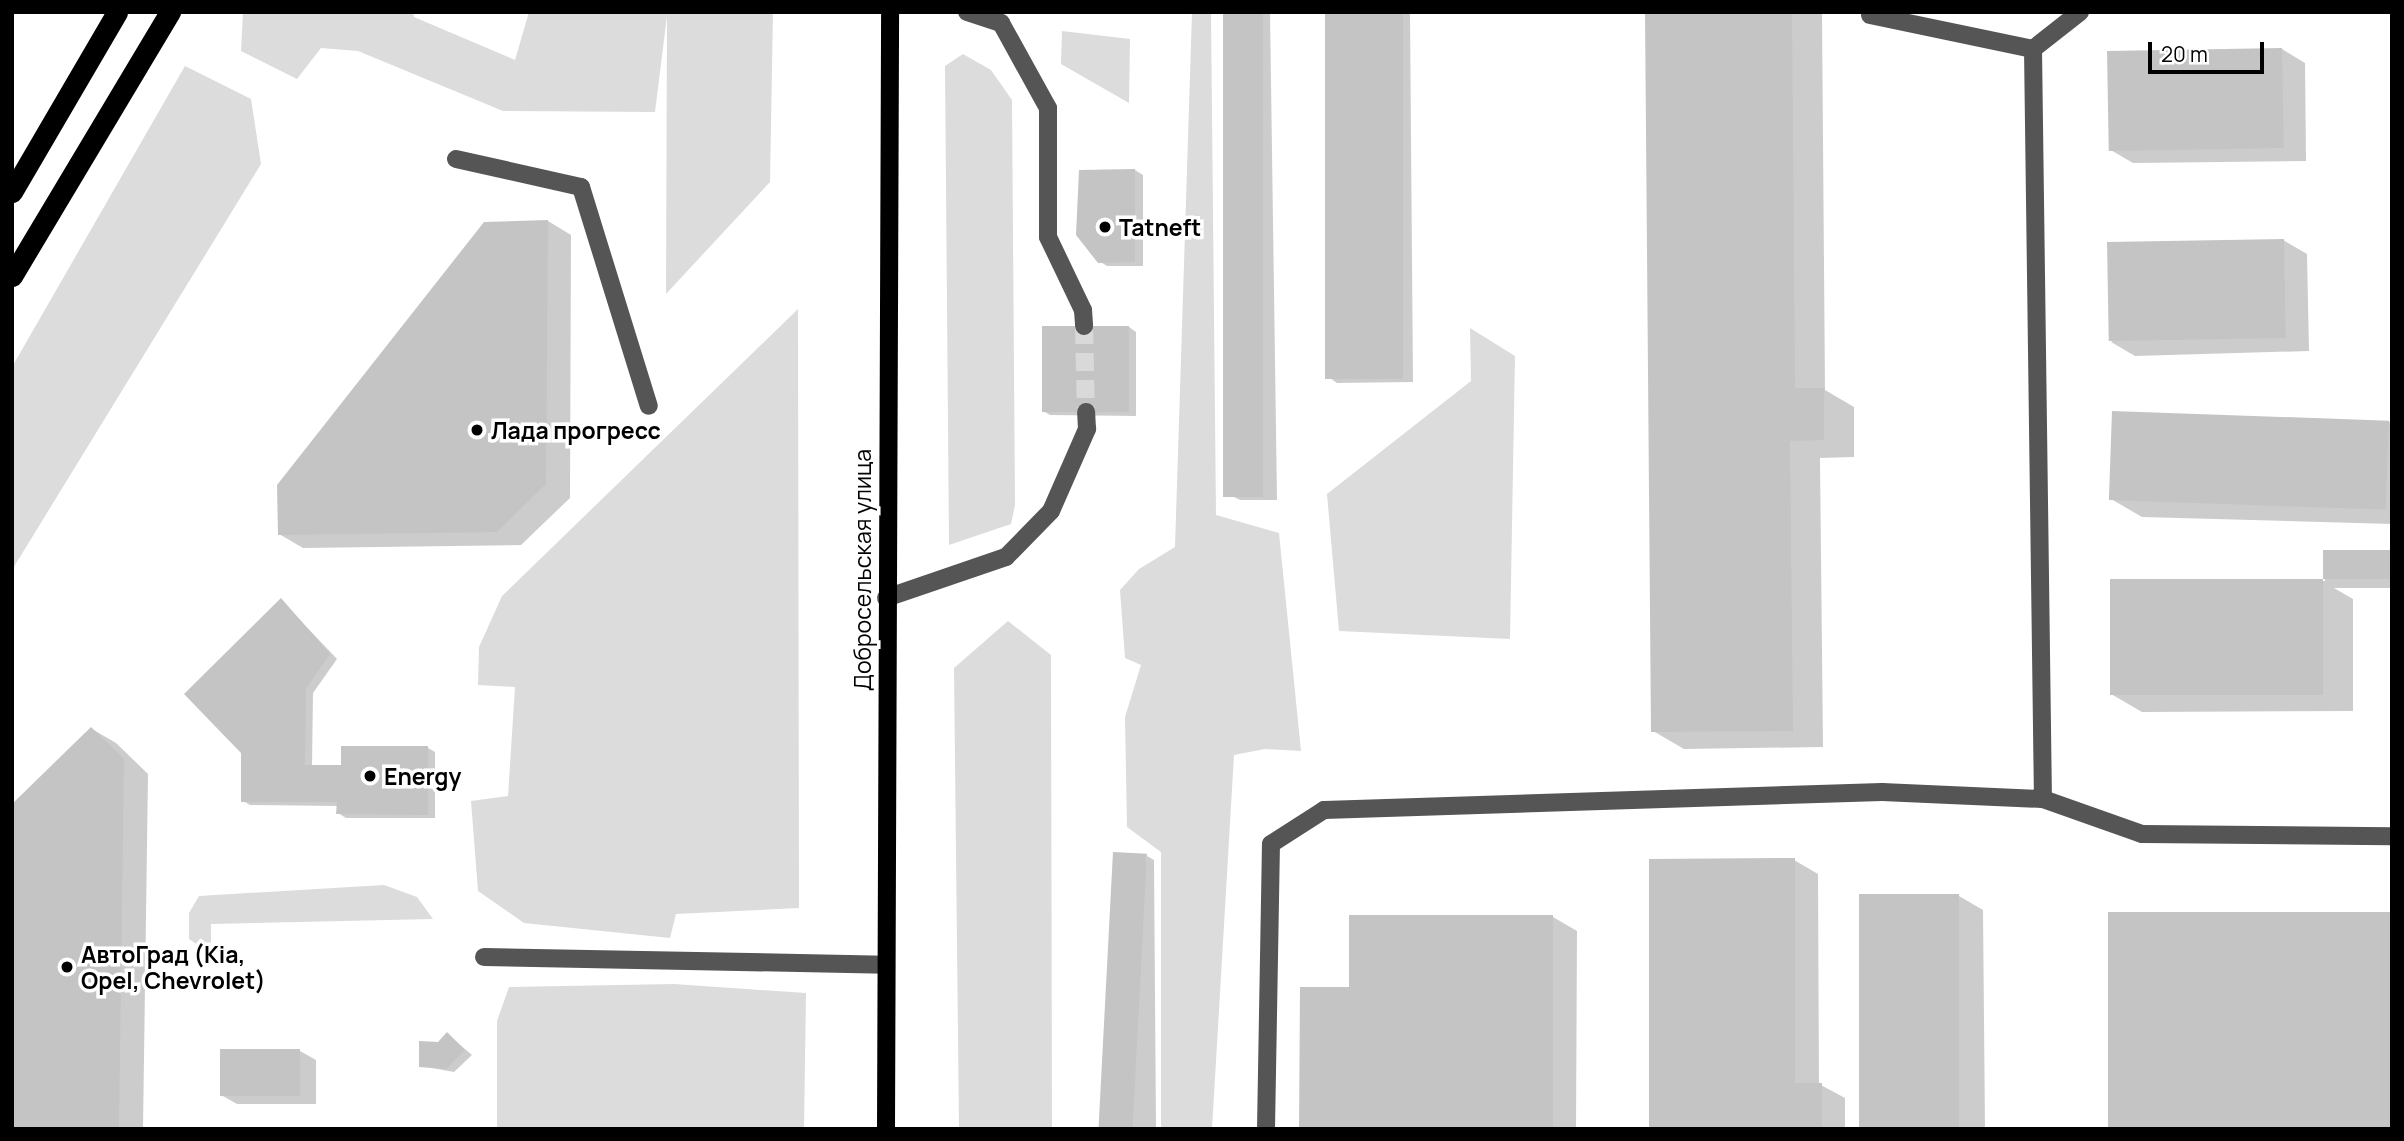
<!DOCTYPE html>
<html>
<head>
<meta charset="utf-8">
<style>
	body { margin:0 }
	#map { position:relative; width:2404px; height:1141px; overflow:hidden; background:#fff; font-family:Manrope,sans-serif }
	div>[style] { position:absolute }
	.green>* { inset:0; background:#dcdcdc }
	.shadow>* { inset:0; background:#0003 }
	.building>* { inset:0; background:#c4c4c4; transform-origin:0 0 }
	.minor-tunnel>* { height:18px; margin-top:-9px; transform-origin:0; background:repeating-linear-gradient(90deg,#d9d9d9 0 18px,transparent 0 27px) }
	.minor>* { height:18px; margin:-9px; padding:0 9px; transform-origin:9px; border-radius:9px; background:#555 }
	.major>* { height:18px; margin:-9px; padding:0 9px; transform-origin:9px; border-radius:9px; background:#000 }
	.highway>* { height:21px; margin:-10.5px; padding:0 10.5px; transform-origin:10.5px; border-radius:10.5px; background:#000 }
	.dots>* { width:19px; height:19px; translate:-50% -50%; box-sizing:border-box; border:4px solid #fff; border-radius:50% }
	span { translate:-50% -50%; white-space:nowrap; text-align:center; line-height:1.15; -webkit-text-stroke:7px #fff; paint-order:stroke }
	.poi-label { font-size:23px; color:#000; font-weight:700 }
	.left { translate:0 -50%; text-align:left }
	.street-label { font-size:23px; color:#000 }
	.frame { position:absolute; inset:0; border:14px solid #000; pointer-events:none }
	.scale { position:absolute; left:2148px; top:42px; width:116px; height:32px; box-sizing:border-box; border:4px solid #000; border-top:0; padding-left:9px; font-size:21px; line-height:24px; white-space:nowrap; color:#000; -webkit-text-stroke:5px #fff; paint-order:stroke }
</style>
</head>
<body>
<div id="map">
	<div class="green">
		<div style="clip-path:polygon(243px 12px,413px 12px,414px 17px,515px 60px,529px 12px,773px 12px,770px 182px,666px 294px,667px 16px,655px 112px,503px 111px,358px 51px,321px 48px,297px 79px,241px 51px)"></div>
		<div style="clip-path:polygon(1192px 12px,1211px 12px,1216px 515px,1279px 533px,1301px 751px,1265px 749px,1234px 755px,1212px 1129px,1161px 1129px,1161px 852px,1127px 827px,1125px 717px,1141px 665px,1125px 658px,1120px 590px,1139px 569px,1175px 547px)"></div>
		<div style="clip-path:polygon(1062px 31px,1130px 39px,1129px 103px,1061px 64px)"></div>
		<div style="clip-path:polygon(963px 54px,991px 70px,1012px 100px,1015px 505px,1011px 524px,949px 545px,945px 66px)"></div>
		<div style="clip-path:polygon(185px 66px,251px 99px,261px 164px,12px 570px,12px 367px)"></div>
		<div style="clip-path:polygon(798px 309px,799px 908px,676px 914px,670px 938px,524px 923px,478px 891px,471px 801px,508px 796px,515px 687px,478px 685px,479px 647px,502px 596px)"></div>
		<div style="clip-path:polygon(1470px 328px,1515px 356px,1510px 639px,1339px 631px,1327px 494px,1471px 381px)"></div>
		<div style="clip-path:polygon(1008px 621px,1051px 655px,1052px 1129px,959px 1129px,954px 668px)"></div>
		<div style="clip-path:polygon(384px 885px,417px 897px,433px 919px,211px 924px,211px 954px,189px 939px,189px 913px,199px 896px)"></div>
		<div style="clip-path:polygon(674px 984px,806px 993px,804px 1129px,497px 1129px,497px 1021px,509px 987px)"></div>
	</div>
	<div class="shadow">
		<div style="clip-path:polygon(1225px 12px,1270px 12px,1277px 500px,1240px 500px,1232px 496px)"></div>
		<div style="clip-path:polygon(1327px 12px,1410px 12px,1413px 382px,1337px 383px,1330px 378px)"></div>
		<div style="clip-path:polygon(1647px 12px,1822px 12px,1825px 390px,1854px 407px,1854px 457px,1820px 458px,1823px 747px,1684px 749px,1653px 731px)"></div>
		<div style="clip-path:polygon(2282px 49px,2305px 63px,2306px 161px,2133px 163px,2109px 149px)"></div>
		<div style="clip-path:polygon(1135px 170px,1143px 175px,1143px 266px,1107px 266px,1099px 261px,1081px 172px)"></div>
		<div style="clip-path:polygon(548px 221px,571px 235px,570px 498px,521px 545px,303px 548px,279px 534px)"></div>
		<div style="clip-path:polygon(2283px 240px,2307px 254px,2309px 351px,2135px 356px,2111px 342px)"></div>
		<div style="clip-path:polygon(1129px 327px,1136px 332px,1136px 416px,1050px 415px,1043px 411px)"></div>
		<div style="clip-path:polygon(2388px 421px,2392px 423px,2392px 524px,2142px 517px,2111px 499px)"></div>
		<div style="clip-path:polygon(2325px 551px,2392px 551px,2392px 588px,2334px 588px,2353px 599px,2353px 711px,2142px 712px,2111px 694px,2111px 581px,2325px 581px)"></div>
		<div style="clip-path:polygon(281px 600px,337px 659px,313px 693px,312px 766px,342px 766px,428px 748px,435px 752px,435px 818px,346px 818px,338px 813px,338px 806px,250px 805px,243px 801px)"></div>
		<div style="clip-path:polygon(92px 729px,116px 743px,148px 774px,143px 1129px,12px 1129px)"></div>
		<div style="clip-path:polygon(1147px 856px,1154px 860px,1156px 1129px,1114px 1129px)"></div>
		<div style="clip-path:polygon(1794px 860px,1818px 874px,1819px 1084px,1845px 1098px,1845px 1129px,1651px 1129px)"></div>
		<div style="clip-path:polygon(1959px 896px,1983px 910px,1985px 1129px,1863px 1129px)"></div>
		<div style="clip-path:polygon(1553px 917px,1577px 931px,1576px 1129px,1301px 1129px,1350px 989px)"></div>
		<div style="clip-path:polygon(447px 1034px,472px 1055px,454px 1072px,421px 1066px)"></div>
		<div style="clip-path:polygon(300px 1051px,316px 1060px,316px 1104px,237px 1104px,221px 1095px)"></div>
	</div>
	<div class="building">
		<div style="left:1223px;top:12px;width:40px;height:485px"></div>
		<div style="left:1325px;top:12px;width:78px;height:367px"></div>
		<div style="clip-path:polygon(1645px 12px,1792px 12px,1795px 388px,1824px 388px,1824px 440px,1790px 441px,1793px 731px,1651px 732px)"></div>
		<div style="left:2282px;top:48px;width:100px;height:175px;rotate:89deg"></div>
		<div style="clip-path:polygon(1135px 169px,1135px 262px,1098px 263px,1076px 235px,1079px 170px)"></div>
		<div style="clip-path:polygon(548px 220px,546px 484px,497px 532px,278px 535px,277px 485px,484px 222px)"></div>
		<div style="left:2284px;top:239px;width:99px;height:177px;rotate:89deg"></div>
		<div style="left:1042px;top:326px;width:87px;height:86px"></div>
		<div style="left:2112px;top:411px;width:277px;height:89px;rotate:2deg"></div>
		<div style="left:2323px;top:550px;width:69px;height:29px"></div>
		<div style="left:2323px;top:579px;width:116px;height:213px;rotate:90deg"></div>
		<div style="clip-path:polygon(281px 598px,330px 654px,306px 688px,305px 765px,341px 765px,341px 746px,428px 746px,428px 815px,336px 814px,337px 802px,241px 802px,241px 753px,184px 694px)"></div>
		<div style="clip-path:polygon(91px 727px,124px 759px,119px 1129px,12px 1129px,12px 804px)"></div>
		<div style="left:1113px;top:852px;width:34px;height:277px;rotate:3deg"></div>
		<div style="clip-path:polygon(1795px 858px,1795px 1083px,1822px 1083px,1822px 1129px,1649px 1129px,1649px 859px)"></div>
		<div style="left:1959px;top:894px;width:235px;height:100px;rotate:90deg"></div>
		<div style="left:2392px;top:912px;width:217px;height:284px;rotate:90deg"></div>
		<div style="clip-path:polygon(1349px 915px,1553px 915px,1553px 1129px,1299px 1129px,1300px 987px,1349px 987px)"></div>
		<div style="clip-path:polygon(447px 1032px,465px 1050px,446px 1069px,419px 1067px,419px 1041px,438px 1042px)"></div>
		<div style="left:220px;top:1049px;width:80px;height:47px"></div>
	</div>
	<div class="minor-tunnel">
		<div style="left:1084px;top:326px;width:86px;rotate:88.7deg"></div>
	</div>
	<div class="minor">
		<div style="left:967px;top:12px;width:36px;rotate:18deg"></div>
		<div style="left:1001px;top:23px;width:97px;rotate:61.1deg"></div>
		<div style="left:1048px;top:108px;width:129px;rotate:90deg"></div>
		<div style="left:1048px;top:237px;width:81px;rotate:64.4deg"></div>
		<div style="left:1083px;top:310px;width:16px;rotate:86deg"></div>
		<div style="left:1870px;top:15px;width:167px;rotate:11.8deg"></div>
		<div style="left:2033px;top:49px;width:750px;rotate:89.24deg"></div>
		<div style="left:2033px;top:49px;width:60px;rotate:-38.2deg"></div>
		<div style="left:456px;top:159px;width:128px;rotate:12.6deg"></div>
		<div style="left:581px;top:187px;width:229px;rotate:72.8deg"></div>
		<div style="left:886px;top:598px;width:127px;rotate:-18.9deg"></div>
		<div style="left:1006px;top:557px;width:64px;rotate:-45.6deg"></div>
		<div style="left:1051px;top:511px;width:90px;rotate:-66.3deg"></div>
		<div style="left:1087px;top:429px;width:17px;rotate:-93deg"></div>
		<div style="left:484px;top:957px;width:401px;rotate:1.1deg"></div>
		<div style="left:1266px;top:1129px;width:285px;rotate:-89deg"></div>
		<div style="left:1271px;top:844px;width:63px;rotate:-32.7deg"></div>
		<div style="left:1324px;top:810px;width:558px;rotate:-1.85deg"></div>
		<div style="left:1882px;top:792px;width:161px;rotate:2.5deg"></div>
		<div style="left:2043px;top:799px;width:105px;rotate:19.5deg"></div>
		<div style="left:2142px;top:834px;width:250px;rotate:0.5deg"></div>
	</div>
	<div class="major">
		<div style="left:886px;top:1129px;width:1117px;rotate:-89.79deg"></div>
	</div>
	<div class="highway">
		<div style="left:12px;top:192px;width:208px;rotate:-59.7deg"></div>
		<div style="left:12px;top:276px;width:308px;rotate:-59.1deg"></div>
	</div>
	<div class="dots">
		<div style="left:1105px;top:227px;background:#000"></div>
		<div style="left:477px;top:430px;background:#000"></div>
		<div style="left:370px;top:776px;background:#000"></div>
		<div style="left:67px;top:967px;background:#000"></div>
	</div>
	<div class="poi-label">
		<span class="left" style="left:1119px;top:227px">Tatneft</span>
		<span class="left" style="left:491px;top:430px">Лада прогресс</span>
		<span class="left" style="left:384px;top:776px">Energy</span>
		<span class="left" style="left:81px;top:967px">АвтоГрад (Kia,<br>Opel, Chevrolet)</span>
	</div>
	<div class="street-label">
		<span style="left:862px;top:570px;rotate:-90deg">Добросельская улица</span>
	</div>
	<div class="frame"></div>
	<div class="scale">20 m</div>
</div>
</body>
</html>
